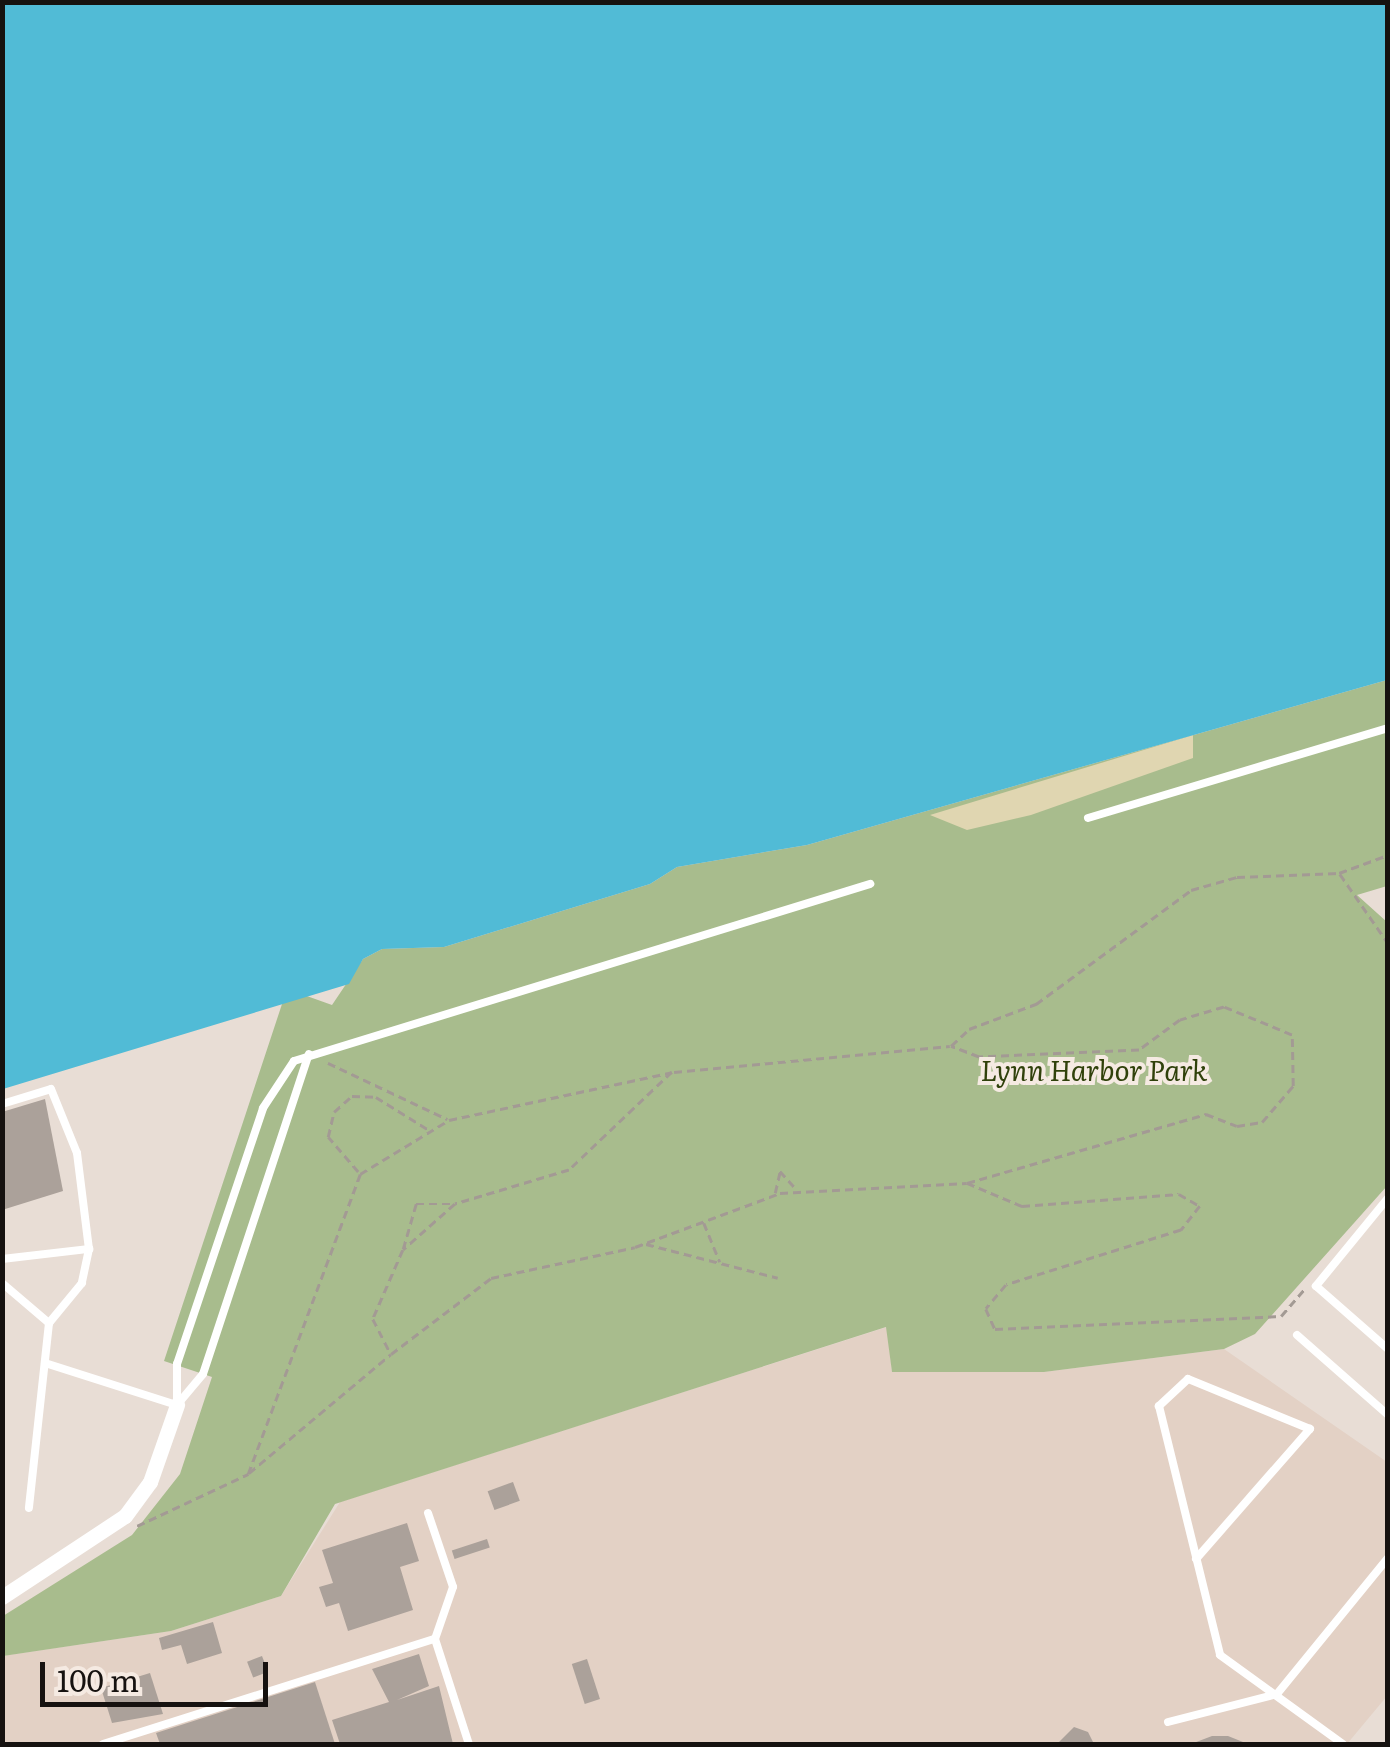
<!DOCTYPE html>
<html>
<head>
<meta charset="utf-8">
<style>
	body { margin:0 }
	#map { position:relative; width:1390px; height:1747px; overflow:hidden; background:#e8ddd5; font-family:Literata,serif }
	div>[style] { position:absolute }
	.built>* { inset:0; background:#e3d1c5 }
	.green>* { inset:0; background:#a8bc8d }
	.sand>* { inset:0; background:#e0d6b1 }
	.water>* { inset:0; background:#51bbd6 }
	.building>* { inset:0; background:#aba19a; transform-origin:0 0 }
	.path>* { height:2.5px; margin-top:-1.25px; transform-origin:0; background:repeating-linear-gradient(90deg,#a39a94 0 8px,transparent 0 13px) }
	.lane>* { height:8px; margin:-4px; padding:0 4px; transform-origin:4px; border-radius:4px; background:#fff }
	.street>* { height:15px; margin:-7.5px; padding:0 7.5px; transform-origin:7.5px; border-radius:7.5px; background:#fff }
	span { translate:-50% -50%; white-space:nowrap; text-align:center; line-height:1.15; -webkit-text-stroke:8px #f5eae2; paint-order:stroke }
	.park-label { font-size:28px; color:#30410b; font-style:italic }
	.frame { position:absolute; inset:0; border:5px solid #161210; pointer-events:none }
	.scale { position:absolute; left:40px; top:1662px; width:228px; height:45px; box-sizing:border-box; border:5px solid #161210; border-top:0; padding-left:12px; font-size:30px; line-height:35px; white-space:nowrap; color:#161210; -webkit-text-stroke:8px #f5eae2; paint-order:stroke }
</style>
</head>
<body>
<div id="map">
	<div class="built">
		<div style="clip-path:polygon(887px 1327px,892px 1372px,1044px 1372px,1224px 1349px,1387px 1462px,1387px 1696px,1347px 1744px,3px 1744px,2px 1656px,171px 1631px,281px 1596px,340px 1502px)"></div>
	</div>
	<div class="green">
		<div style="clip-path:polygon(1387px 680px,1387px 886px,1357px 895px,1387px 922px,1387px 1186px,1255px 1334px,1224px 1349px,1044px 1372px,892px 1372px,886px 1327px,335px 1504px,281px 1596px,171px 1631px,3px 1656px,3px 1616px,132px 1535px,180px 1474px,212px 1377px,164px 1361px,283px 1001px,304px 995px,332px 1005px,363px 959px,382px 949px,444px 947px,650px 884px,677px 867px,807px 845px)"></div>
	</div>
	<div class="sand">
		<div style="clip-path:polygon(1193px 735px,1193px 758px,1031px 815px,967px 830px,930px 815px)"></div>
	</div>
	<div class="water">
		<div style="clip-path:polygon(3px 2px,1387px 3px,1387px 680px,807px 845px,677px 867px,650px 884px,444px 947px,382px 949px,363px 959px,349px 984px,3px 1089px)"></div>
	</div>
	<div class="building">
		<div style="clip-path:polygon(45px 1099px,63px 1191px,2px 1210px,2px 1112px)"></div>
		<div style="left:513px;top:1482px;width:20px;height:27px;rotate:70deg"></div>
		<div style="clip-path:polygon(407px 1523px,419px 1561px,400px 1567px,413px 1610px,348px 1631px,339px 1603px,326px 1607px,319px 1587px,333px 1583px,322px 1550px)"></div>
		<div style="left:487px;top:1539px;width:9px;height:37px;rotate:72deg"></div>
		<div style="clip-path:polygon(213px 1622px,222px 1653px,187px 1664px,181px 1645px,162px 1650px,159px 1638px)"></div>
		<div style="clip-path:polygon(419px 1654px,429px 1686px,397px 1700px,439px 1686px,453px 1744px,340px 1744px,332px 1720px,389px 1702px,372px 1669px)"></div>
		<div style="left:262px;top:1656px;width:17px;height:16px;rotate:69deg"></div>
		<div style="left:587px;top:1659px;width:42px;height:16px;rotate:72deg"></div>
		<div style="clip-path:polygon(150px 1673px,163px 1714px,112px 1723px,101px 1688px)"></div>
		<div style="clip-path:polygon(315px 1682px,335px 1744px,160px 1744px,156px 1733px)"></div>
		<div style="clip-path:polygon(1074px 1727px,1088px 1732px,1094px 1744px,1057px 1744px)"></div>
		<div style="clip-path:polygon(1212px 1736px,1228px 1736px,1248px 1744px,1191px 1744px)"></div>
	</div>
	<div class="path">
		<div style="left:1340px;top:874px;width:84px;rotate:55.2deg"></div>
		<div style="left:328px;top:1063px;width:132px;rotate:25.2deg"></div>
		<div style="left:674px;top:1072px;width:277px;rotate:-5.4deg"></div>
		<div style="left:358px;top:1172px;width:46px;rotate:-130.6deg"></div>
		<div style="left:328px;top:1137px;width:26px;rotate:-77deg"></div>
		<div style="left:334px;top:1112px;width:24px;rotate:-42deg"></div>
		<div style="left:352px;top:1096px;width:24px;rotate:2deg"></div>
		<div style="left:376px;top:1097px;width:62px;rotate:31.9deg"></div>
		<div style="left:967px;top:1183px;width:249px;rotate:-16.1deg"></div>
		<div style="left:1206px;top:1114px;width:33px;rotate:21deg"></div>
		<div style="left:1237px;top:1126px;width:25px;rotate:-9deg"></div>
		<div style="left:1262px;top:1122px;width:48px;rotate:-49.3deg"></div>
		<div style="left:1293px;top:1086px;width:51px;rotate:-91.1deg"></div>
		<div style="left:1292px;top:1035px;width:74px;rotate:-157.6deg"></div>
		<div style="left:1224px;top:1007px;width:46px;rotate:163.5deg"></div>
		<div style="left:1180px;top:1020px;width:51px;rotate:143.8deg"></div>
		<div style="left:1139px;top:1050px;width:160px;rotate:177.5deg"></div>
		<div style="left:979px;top:1057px;width:30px;rotate:-159deg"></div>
		<div style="left:951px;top:1046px;width:25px;rotate:-43deg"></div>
		<div style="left:969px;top:1029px;width:72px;rotate:-20.5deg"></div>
		<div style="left:1036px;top:1004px;width:192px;rotate:-36.3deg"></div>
		<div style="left:1191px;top:890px;width:48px;rotate:-15.8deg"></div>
		<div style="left:1237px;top:877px;width:102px;rotate:-2.2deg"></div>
		<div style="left:1339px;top:873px;width:52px;rotate:-20.2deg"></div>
		<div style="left:775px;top:1193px;width:23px;rotate:-77deg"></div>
		<div style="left:780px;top:1171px;width:25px;rotate:48deg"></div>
		<div style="left:704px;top:1223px;width:42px;rotate:67.7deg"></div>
		<div style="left:646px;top:1244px;width:136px;rotate:14.4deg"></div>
		<div style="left:403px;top:1249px;width:47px;rotate:-73.9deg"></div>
		<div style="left:416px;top:1204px;width:39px"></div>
		<div style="left:249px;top:1473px;width:185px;rotate:-40deg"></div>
		<div style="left:137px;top:1526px;width:123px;rotate:-25.1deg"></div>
		<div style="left:248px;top:1474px;width:320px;rotate:-69.5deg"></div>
		<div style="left:360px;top:1174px;width:104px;rotate:-31.2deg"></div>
		<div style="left:449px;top:1120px;width:228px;rotate:-12.1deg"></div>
		<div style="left:672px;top:1072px;width:142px;rotate:136.4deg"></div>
		<div style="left:569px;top:1170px;width:119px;rotate:163.4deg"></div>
		<div style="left:455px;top:1204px;width:69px;rotate:138.5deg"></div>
		<div style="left:403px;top:1250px;width:75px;rotate:113.5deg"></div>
		<div style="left:373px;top:1319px;width:39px;rotate:63deg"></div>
		<div style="left:391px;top:1354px;width:126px;rotate:-37.2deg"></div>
		<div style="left:491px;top:1278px;width:147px;rotate:-12.1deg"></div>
		<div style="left:635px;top:1247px;width:155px;rotate:-20.4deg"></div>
		<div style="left:780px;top:1193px;width:187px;rotate:-3.1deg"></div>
		<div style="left:967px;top:1183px;width:60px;rotate:22.7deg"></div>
		<div style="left:1022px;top:1206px;width:157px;rotate:-4.4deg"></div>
		<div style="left:1179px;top:1194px;width:24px;rotate:30deg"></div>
		<div style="left:1200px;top:1206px;width:31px;rotate:128deg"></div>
		<div style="left:1181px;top:1230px;width:183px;rotate:162.6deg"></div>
		<div style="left:1006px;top:1285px;width:31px;rotate:130deg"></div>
		<div style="left:986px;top:1309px;width:22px;rotate:66deg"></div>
		<div style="left:995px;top:1329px;width:286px;rotate:-2.6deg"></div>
		<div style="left:1281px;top:1316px;width:37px;rotate:-49deg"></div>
	</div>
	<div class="lane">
		<div style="left:1088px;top:818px;width:313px;rotate:-16.7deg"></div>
		<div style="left:2px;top:1104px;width:51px;rotate:-17deg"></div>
		<div style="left:51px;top:1089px;width:69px;rotate:67.9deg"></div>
		<div style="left:77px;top:1153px;width:97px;rotate:82.9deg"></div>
		<div style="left:89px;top:1249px;width:35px;rotate:102deg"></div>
		<div style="left:82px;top:1283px;width:52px;rotate:129.5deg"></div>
		<div style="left:49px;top:1323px;width:186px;rotate:96.2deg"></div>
		<div style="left:1388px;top:1198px;width:114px;rotate:129.3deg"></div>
		<div style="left:1316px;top:1286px;width:96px;rotate:41.2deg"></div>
		<div style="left:2px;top:1259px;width:88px;rotate:-6.6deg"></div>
		<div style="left:2px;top:1283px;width:62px;rotate:40.4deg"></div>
		<div style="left:1297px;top:1335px;width:121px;rotate:41.3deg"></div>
		<div style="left:45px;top:1363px;width:139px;rotate:17.7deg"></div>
		<div style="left:177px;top:1405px;width:41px;rotate:-90deg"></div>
		<div style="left:177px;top:1364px;width:270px;rotate:-71.4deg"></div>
		<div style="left:263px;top:1108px;width:56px;rotate:-56.6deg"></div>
		<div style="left:294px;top:1061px;width:603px;rotate:-17.08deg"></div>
		<div style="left:177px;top:1405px;width:40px;rotate:-50deg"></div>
		<div style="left:203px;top:1374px;width:337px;rotate:-71.7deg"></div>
		<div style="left:428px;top:1513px;width:78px;rotate:71.3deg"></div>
		<div style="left:453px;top:1587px;width:55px;rotate:109.1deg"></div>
		<div style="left:435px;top:1639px;width:110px;rotate:72.1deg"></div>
		<div style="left:1196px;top:1559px;width:173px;rotate:-48.8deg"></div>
		<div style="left:1310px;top:1429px;width:132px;rotate:-157.7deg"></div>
		<div style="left:1188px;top:1379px;width:40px;rotate:137deg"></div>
		<div style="left:1159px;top:1406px;width:256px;rotate:76.2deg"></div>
		<div style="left:1220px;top:1655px;width:152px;rotate:35.9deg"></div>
		<div style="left:1168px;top:1722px;width:113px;rotate:-14.4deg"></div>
		<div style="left:1277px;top:1694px;width:176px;rotate:-50.8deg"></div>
		<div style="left:103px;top:1744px;width:348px;rotate:-17.6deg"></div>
	</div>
	<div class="street">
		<div style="left:2px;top:1597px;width:147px;rotate:-33.4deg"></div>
		<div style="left:125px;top:1516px;width:42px;rotate:-53.7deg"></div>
		<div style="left:150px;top:1482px;width:82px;rotate:-70.7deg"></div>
	</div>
	<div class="park-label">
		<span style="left:1094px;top:1069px">Lynn Harbor Park</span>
	</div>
	<div class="frame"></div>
	<div class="scale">100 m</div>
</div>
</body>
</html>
